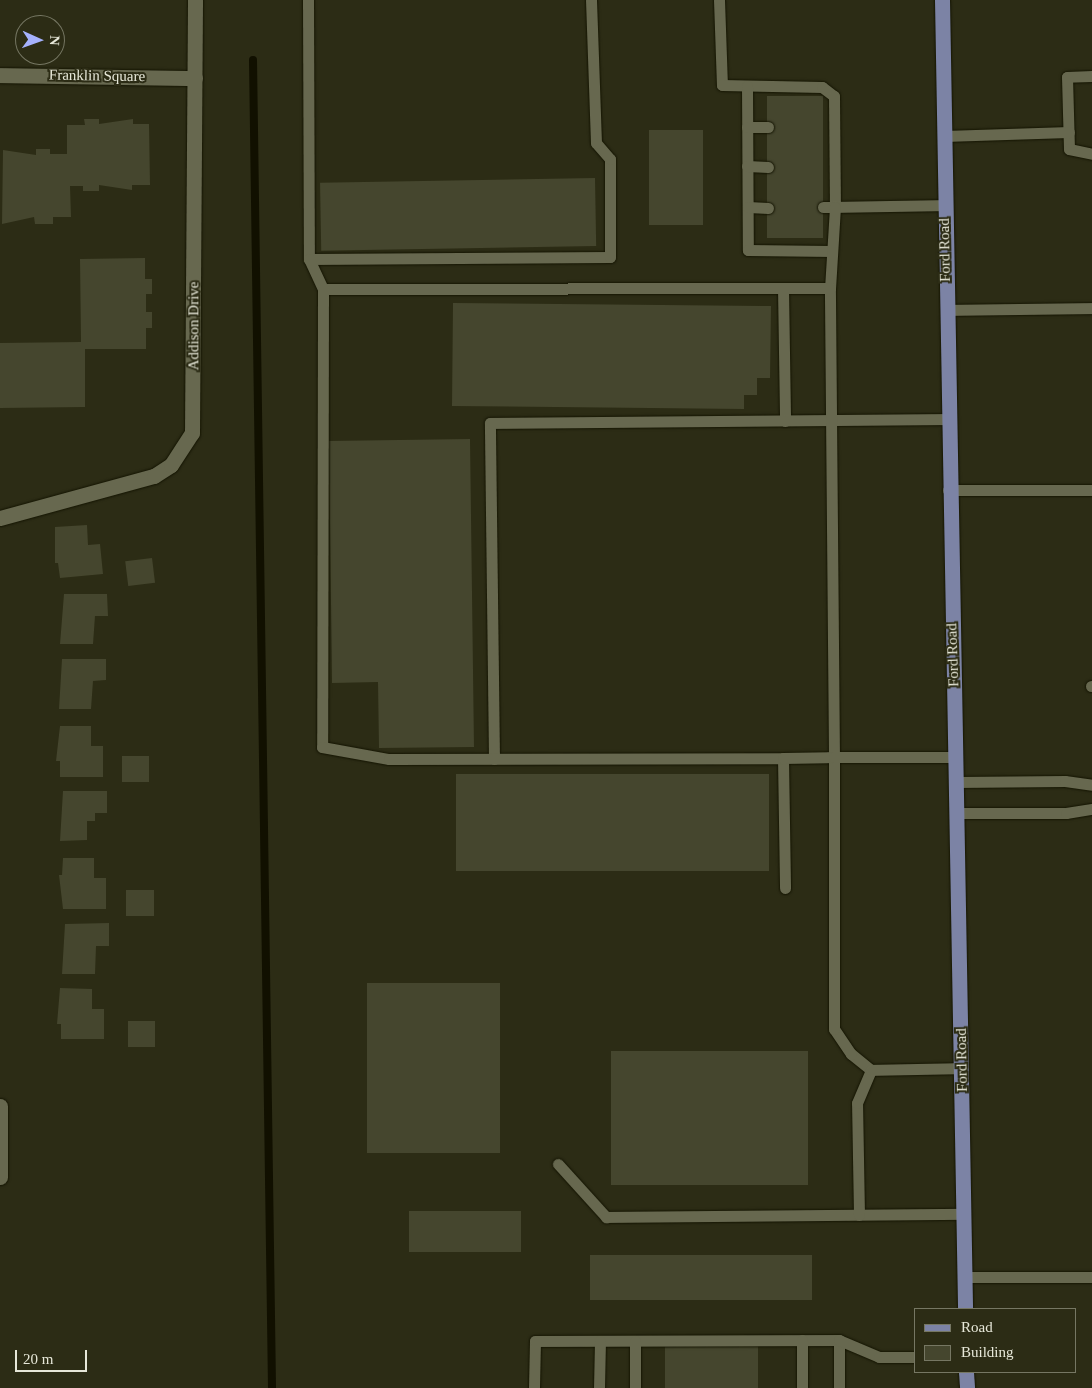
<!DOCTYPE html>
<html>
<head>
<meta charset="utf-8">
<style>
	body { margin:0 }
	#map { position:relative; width:1092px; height:1388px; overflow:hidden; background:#2c2c15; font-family:"Times New Roman",serif }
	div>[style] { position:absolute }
	.stream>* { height:8px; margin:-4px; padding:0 4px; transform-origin:4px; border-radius:4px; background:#111000 }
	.building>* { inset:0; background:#45462e; transform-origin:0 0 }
	.roads { filter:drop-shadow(0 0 1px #141401) drop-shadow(0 0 1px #141401) }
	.service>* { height:11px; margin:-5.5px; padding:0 5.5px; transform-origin:5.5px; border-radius:5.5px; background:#67684f }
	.minor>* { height:15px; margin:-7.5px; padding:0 7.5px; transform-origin:7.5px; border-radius:7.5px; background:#67684f }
	.primary>* { height:15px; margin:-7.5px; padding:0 7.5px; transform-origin:7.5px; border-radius:7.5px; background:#7c83a5 }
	span { translate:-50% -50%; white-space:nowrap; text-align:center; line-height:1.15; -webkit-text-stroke:4px #2c2c15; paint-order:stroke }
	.street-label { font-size:15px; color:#e6e7d8 }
	.legend { position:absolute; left:914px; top:1308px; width:162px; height:65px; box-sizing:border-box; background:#2c2c15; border:1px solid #767763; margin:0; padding:6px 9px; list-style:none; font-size:15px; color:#e6e7d8 }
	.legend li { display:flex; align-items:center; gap:10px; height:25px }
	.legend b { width:25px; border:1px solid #767763 }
	.north { position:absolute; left:15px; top:15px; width:50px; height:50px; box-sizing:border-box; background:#2c2c15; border:1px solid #767763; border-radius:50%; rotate:92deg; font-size:14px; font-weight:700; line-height:20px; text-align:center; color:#e6e7d8 }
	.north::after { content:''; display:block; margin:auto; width:18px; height:22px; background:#a5b1fc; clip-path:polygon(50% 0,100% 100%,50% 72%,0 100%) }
	.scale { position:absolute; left:15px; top:1350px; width:72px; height:22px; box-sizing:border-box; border:2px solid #e6e7d8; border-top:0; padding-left:6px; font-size:15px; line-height:18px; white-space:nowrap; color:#e6e7d8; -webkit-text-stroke:4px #2c2c15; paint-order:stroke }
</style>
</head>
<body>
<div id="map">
	<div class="stream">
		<div style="left:253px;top:60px;width:1328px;rotate:89.18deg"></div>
	</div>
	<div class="building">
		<div style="left:767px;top:96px;width:56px;height:142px"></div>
		<div style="clip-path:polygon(84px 119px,99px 119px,99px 124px,133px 119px,133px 124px,149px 124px,150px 185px,132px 185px,132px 190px,99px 185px,99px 191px,83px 191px,83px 186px,70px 186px,71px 217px,53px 217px,53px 224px,35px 224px,34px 217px,2px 224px,3px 150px,36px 155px,36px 149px,50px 149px,50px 154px,67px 154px,67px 125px,85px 125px)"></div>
		<div style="left:649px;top:130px;width:54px;height:95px"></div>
		<div style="left:595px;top:178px;width:68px;height:275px;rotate:89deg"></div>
		<div style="clip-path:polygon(145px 258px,145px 279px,152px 279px,152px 294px,146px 294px,146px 312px,152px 312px,152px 328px,146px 328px,146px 349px,85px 349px,85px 407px,0 408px,0 343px,81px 342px,80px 259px)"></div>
		<div style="clip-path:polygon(453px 303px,771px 306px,770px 378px,757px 378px,757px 395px,744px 395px,744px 409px,452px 406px)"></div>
		<div style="clip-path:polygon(470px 439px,474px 747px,379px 748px,378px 682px,332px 683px,329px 441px)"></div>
		<div style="clip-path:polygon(87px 525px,88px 545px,100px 544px,103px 574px,60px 578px,58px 563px,55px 563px,55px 527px)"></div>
		<div style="left:152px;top:558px;width:25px;height:27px;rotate:83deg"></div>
		<div style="clip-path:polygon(64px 594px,107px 594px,108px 616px,95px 616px,93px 644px,60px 644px)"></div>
		<div style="clip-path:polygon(62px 659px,106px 659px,106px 680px,93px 681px,91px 709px,59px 709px)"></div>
		<div style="clip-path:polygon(60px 726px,91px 726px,91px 746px,103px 746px,103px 777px,60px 777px,60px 761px,56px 761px)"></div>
		<div style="left:122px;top:756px;width:27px;height:26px"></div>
		<div style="left:456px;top:774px;width:313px;height:97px"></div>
		<div style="clip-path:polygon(63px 791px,107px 791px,107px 813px,95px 813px,95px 821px,87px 821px,87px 840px,60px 841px)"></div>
		<div style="clip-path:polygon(63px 858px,94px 858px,94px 878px,106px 878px,106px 909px,63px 909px,59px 875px,62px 875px)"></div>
		<div style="left:126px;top:890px;width:28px;height:26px"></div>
		<div style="clip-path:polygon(109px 923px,109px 946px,96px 946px,95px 974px,62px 974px,65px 924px)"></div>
		<div style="left:500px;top:983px;width:170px;height:133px;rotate:90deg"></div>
		<div style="clip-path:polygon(60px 988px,92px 989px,92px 1009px,104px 1009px,104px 1039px,61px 1039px,61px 1024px,57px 1024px)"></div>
		<div style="left:155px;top:1021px;width:26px;height:27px;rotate:90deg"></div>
		<div style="left:808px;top:1051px;width:134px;height:197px;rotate:90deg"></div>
		<div style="left:409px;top:1211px;width:112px;height:41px"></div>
		<div style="left:590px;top:1255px;width:222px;height:45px"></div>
		<div style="left:758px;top:1346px;width:42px;height:93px;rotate:90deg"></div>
	</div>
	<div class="roads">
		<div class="service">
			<div style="left:308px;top:0;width:259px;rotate:89.8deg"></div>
			<div style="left:309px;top:259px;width:301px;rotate:-0.4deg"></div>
			<div style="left:610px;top:257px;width:98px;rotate:-90deg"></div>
			<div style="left:610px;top:159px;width:21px;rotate:-131deg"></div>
			<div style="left:596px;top:143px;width:143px;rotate:-92deg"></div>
			<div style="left:719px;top:0;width:85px;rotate:88deg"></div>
			<div style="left:722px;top:85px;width:100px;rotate:1.1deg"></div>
			<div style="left:822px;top:87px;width:15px;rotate:37deg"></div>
			<div style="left:834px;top:96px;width:111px;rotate:89.5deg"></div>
			<div style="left:835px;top:207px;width:110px;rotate:-1deg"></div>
			<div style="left:1092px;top:76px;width:25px;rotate:178deg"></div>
			<div style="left:1067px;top:77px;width:72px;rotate:88.4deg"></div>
			<div style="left:1069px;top:149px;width:24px;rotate:12deg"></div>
			<div style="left:747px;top:86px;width:164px;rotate:89.7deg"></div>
			<div style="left:748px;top:250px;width:84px;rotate:0.7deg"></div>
			<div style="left:747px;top:127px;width:21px"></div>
			<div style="left:944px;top:136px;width:125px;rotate:-1.8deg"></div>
			<div style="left:747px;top:166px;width:21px;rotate:3deg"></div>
			<div style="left:748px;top:207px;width:20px;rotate:3deg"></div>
			<div style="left:823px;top:207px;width:12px"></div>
			<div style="left:835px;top:207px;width:81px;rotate:93.5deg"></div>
			<div style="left:309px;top:259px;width:33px;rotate:65deg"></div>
			<div style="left:783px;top:288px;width:133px;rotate:89.1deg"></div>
			<div style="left:946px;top:310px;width:146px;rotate:-0.8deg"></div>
			<div style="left:948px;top:490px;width:144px"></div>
			<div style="left:1091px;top:686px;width:1px"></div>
			<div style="left:783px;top:758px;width:130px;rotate:89.1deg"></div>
			<div style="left:494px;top:759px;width:336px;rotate:-90.7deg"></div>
			<div style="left:490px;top:423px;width:457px;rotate:-0.5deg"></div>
			<div style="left:956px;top:782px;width:109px;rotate:-0.5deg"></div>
			<div style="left:1065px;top:781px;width:27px;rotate:8deg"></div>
			<div style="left:957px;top:813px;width:109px"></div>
			<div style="left:1066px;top:813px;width:26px;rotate:-9deg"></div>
			<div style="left:871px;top:1070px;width:26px;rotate:-141deg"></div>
			<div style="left:851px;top:1054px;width:30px;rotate:-124deg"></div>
			<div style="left:834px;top:1029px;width:272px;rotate:-90deg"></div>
			<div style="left:834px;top:757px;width:469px;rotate:-90.5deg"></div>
			<div style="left:830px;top:288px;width:507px;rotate:179.89deg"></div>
			<div style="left:323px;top:289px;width:458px;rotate:90.1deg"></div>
			<div style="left:322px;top:747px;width:68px;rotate:10.2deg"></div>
			<div style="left:389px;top:759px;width:394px;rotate:-0.1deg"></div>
			<div style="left:783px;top:758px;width:51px;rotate:-1.1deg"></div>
			<div style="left:834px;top:757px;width:122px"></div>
			<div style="left:558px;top:1164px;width:72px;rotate:47.8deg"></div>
			<div style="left:606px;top:1217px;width:358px;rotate:-0.5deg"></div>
			<div style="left:859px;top:1215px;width:112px;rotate:-91deg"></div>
			<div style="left:857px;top:1103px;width:36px;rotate:-67deg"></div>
			<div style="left:871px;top:1070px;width:92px;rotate:-1.2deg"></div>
			<div style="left:965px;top:1277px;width:127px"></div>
			<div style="left:534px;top:1388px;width:47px;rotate:-88.8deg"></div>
			<div style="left:535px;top:1341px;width:304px;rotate:-0.2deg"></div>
			<div style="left:599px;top:1388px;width:47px;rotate:-88.8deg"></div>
			<div style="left:635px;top:1388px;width:47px;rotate:-90deg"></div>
			<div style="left:802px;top:1388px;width:48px;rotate:-90deg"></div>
			<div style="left:839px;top:1388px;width:48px;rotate:-90deg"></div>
			<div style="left:839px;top:1340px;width:43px;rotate:23deg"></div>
			<div style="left:879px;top:1357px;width:37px"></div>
		</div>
		<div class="minor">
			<div style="left:0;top:75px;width:195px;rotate:0.9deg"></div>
			<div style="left:0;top:518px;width:160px;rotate:-15.3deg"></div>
			<div style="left:154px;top:476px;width:20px;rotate:-33deg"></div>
			<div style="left:171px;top:465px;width:38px;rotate:-57deg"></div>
			<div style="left:192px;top:433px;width:433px;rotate:-89.6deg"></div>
			<div style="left:0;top:1106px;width:71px;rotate:90deg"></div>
		</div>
		<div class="primary">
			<div style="left:942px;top:0;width:1309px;rotate:88.99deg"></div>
			<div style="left:966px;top:1372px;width:16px;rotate:86deg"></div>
		</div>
	</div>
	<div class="street-label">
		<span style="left:97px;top:76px;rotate:1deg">Franklin Square</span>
		<span style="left:945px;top:250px;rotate:-91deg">Ford Road</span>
		<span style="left:194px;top:326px;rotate:-90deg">Addison Drive</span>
		<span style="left:953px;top:655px;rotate:-92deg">Ford Road</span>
		<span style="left:962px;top:1060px;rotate:-91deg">Ford Road</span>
	</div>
	<ul class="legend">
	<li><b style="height:6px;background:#7c83a5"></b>Road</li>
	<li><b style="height:14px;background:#45462e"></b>Building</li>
	</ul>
	<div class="north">N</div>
	<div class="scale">20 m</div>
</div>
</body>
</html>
